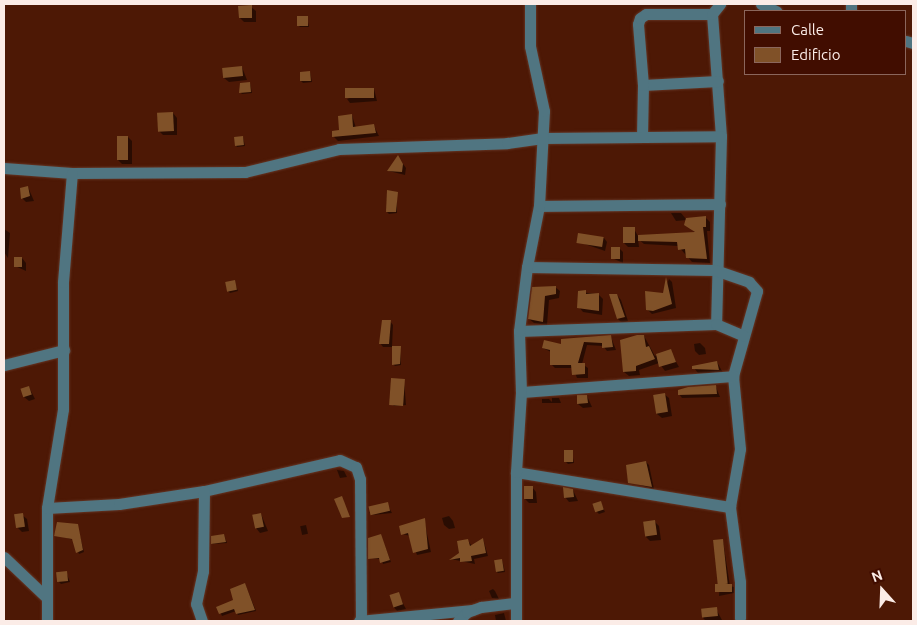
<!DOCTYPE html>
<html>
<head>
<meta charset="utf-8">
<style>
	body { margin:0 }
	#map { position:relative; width:917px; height:625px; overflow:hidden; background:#4d1805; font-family:Ubuntu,sans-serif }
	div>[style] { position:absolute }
	.shadow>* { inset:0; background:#0007; transform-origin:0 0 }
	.building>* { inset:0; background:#805128; transform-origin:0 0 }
	.roads { filter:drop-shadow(0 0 1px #653625) drop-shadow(0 0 1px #653625) }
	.minor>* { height:11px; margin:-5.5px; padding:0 5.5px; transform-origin:5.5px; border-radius:5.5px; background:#507581 }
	span { translate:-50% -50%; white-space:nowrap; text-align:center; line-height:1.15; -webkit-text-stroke:4.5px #410d00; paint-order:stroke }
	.frame { position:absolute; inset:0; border:5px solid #fbece7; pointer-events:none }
	.legend { position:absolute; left:744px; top:10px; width:162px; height:65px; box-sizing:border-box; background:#410d00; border:1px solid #8b665c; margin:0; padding:6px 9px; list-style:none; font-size:15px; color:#fbece7 }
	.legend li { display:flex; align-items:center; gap:10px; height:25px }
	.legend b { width:25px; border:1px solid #8b665c }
	.north { position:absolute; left:857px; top:565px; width:50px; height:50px; -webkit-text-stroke:4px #410d00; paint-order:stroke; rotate:340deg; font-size:14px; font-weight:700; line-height:20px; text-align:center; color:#fbece7 }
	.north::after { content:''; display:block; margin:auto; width:18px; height:22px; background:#fbece7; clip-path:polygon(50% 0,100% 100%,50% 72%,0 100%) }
</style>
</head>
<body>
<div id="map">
	<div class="shadow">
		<div style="clip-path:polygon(251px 7px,256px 11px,256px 22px,244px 22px,240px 18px)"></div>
		<div style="clip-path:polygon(307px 17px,309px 27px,300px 27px,298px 25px)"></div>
		<div style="clip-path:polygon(242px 67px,247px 80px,229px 82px,224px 78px)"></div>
		<div style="clip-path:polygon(310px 72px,312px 82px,303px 83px,301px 81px)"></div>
		<div style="clip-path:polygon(250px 83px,252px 93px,242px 94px,240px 92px)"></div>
		<div style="clip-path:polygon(374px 89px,377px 101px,350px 103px,347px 99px)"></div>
		<div style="clip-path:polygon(173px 113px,177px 118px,177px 135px,163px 135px,159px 131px)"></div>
		<div style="clip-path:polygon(352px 115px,356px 128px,374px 126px,379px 136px,338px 141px,334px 137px)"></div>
		<div style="clip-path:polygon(128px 137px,132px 141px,132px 164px,122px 164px,118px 160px)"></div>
		<div style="clip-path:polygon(243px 137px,245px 146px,237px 147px,236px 145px)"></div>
		<div style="clip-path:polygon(398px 157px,406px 168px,405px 175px,389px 171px)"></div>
		<div style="clip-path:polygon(28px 187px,34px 201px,26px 202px,22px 198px)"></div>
		<div style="clip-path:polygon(397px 193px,397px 213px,389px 214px,387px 212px)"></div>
		<div style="clip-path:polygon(671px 213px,681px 213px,686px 219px,705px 217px,710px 222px,710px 231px,707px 231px,710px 263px,692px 262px,678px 246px,644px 244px,638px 239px,639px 247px,628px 247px,624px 243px,634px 229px,638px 236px,696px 233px,686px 225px,687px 220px,676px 221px)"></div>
		<div style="clip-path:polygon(4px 229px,10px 233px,8px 258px,4px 252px)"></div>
		<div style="clip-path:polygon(604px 238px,607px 242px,605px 251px,579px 242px)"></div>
		<div style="clip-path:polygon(619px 248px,623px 252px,623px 263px,612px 258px)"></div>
		<div style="clip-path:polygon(22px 258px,26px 263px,26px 271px,15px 266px)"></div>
		<div style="clip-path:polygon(669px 279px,672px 282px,676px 308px,652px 314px,647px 309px,663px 294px)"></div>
		<div style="clip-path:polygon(234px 281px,238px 291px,230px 293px,228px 291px)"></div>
		<div style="clip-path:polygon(555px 287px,560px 291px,559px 298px,549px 300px,547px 325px,534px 323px,529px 319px,533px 288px)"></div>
		<div style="clip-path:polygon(579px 292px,598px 294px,603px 299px,602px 315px,583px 312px,579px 307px)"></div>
		<div style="clip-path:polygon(617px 295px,621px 300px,628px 321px,622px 323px,618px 319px)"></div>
		<div style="clip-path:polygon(390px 321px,393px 325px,392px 347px,383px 347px,380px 343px)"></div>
		<div style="clip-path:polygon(644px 336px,655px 356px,670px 351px,679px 367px,665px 371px,659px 363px,639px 370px,640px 375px,629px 376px,624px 372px)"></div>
		<div style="clip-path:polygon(611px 337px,616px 350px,607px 351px,603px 346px,587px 345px,582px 364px,588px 368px,588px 378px,577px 378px,573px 368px,555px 368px,552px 365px,551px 352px,543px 348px)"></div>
		<div style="clip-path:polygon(700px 343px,705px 348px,706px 354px,699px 355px,695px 351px,694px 344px)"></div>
		<div style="clip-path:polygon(400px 348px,401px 365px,395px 366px,393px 364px)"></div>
		<div style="clip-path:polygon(717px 362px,723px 373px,698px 373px,694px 368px)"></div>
		<div style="clip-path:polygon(404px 380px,406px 405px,394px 406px,392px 404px)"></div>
		<div style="clip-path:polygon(29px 387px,35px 399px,29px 401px,24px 397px)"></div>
		<div style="clip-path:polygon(716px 387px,720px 397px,682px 398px,679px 394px)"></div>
		<div style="clip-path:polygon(664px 394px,669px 398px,672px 416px,662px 418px,657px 414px)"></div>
		<div style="clip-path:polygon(587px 396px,592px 407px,583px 408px,578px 404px)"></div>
		<div style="clip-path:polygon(552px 398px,559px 398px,561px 403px,542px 403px,542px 399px,549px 399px,552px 402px)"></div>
		<div style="clip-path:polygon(572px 452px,574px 463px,568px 464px,566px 462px)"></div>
		<div style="clip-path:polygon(646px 462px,649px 465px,654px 489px,630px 482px)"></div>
		<div style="clip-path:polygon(337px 470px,344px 471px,347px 477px,340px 478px)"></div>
		<div style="clip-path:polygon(532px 487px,536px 492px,537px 503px,529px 503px,525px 499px)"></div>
		<div style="clip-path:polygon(573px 490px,578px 501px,569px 502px,565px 497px)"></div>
		<div style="clip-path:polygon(601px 503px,605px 512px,599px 514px,597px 512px)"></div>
		<div style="clip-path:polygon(387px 504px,392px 513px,372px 515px,369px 512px)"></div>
		<div style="clip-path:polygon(261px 514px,268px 531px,260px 533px,256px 528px)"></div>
		<div style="clip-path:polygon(22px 515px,27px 519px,29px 531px,22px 532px,18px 528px)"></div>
		<div style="clip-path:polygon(449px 516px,453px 521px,455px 528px,449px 529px,444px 525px,442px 518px)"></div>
		<div style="clip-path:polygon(424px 520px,431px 552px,417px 555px,410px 536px,403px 534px)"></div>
		<div style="clip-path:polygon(655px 522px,659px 526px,661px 540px,650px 541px,646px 537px)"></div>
		<div style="clip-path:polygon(77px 525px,84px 552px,79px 554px,74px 540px,56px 535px)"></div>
		<div style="left:306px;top:525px;width:9px;height:6px;rotate:77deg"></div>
		<div style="clip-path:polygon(224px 535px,227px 543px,212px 544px,212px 537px)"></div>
		<div style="clip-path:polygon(381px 536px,391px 562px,383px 564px,381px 559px,369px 558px)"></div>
		<div style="clip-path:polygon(483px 539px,488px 556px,474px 559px,475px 564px,451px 559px,461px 553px,468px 541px,472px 546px)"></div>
		<div style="clip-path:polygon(723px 541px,730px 586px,734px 587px,734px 593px,719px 596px)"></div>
		<div style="clip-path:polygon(502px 560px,505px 572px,498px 573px,496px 571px)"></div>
		<div style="clip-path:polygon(66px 572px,70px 582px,61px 584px,59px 582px)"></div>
		<div style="clip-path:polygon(245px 584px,256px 611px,238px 615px,236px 611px,222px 616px,218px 607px,235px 601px)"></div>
		<div style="clip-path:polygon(493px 589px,495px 591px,499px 599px,492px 598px,489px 591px)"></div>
		<div style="clip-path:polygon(398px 594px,406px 609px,397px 611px,393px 606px)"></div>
		<div style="clip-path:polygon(716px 609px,722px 620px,706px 621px,703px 618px)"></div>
		<div style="clip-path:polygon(504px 613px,506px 621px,496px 621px,495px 615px)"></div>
	</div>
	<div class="building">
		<div style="clip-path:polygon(252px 5px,252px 18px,239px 18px,238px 6px)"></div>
		<div style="left:297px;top:16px;width:11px;height:10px"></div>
		<div style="left:242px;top:66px;width:10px;height:20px;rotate:84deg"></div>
		<div style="clip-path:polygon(310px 71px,311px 81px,300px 81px,300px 72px)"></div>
		<div style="clip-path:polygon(250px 82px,251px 92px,239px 93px,240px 83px)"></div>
		<div style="left:374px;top:88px;width:10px;height:29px;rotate:90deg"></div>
		<div style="left:173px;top:112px;width:19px;height:16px;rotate:87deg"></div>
		<div style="clip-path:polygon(352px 114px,353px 127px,374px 124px,376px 133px,332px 137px,332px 131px,339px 130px,338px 116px)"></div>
		<div style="left:117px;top:136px;width:11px;height:24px"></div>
		<div style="left:243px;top:136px;width:9px;height:9px;rotate:84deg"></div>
		<div style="clip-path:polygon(398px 155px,403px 164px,402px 172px,387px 171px)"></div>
		<div style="clip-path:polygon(28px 186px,30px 196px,21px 199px,20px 188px)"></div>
		<div style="clip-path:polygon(387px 190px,398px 192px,396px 212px,386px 212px)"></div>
		<div style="clip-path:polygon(706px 216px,706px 227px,703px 227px,707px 259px,686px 258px,685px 249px,678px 250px,677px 242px,638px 241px,638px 235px,695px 232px,684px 225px,686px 218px)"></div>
		<div style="left:623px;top:227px;width:12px;height:16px"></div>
		<div style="left:578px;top:233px;width:26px;height:10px;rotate:9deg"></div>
		<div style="left:611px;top:247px;width:9px;height:12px"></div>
		<div style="left:14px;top:257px;width:8px;height:10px"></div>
		<div style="clip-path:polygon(666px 277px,672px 304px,653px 311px,646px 310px,645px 291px,663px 293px)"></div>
		<div style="left:235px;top:280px;width:10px;height:10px;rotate:79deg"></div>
		<div style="clip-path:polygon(556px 286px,556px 294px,545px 296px,543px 322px,528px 319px,532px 287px)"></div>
		<div style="clip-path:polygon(586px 290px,586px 294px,599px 293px,599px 311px,577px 308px,578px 291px)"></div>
		<div style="clip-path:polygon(609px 294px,617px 294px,625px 317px,617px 319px)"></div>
		<div style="clip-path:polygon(382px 320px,391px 320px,389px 344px,379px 344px)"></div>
		<div style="clip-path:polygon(611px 335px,613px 347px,602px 348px,602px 343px,584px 342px,578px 363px,585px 363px,585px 374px,572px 375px,571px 365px,550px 365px,550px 350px,542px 348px,544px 340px,561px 344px,561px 339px)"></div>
		<div style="clip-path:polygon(637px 335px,644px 335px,646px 347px,649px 346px,655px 359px,636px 366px,636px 371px,623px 372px,620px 340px)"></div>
		<div style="clip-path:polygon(392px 346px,401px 346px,400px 364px,392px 365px)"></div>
		<div style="clip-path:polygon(671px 349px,676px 362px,659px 367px,656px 354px)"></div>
		<div style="clip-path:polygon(717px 361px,719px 370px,692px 369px,692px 366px)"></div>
		<div style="left:391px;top:378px;width:14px;height:27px;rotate:4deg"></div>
		<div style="clip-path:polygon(716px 385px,717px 394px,678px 395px,678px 390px,688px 387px)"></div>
		<div style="left:29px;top:386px;width:9px;height:9px;rotate:72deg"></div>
		<div style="left:665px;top:393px;width:19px;height:12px;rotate:81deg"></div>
		<div style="clip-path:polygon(577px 395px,587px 395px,588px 403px,577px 404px)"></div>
		<div style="left:564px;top:450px;width:9px;height:12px"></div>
		<div style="clip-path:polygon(646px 461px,652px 487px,628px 483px,626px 465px)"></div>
		<div style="left:524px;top:486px;width:9px;height:13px"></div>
		<div style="clip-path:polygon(563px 487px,573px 489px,574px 497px,564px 498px)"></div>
		<div style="clip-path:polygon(342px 496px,350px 517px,342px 518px,334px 499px)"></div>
		<div style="left:601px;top:501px;width:9px;height:9px;rotate:72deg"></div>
		<div style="left:388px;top:502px;width:9px;height:20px;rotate:77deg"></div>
		<div style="left:23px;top:513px;width:14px;height:9px;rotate:82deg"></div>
		<div style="left:261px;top:513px;width:14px;height:9px;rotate:78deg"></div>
		<div style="clip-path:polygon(425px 518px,428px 549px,413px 553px,408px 533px,401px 535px,399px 526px)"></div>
		<div style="left:655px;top:520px;width:15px;height:12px;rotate:82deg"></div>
		<div style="clip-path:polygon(57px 522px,78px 524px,83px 550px,76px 553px,72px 539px,54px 536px)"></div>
		<div style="clip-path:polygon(224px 534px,226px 542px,211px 544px,211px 536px)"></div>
		<div style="clip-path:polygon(381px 534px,390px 560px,380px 563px,379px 558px,368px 559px,368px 538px)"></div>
		<div style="clip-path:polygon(483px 538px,486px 553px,471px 556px,472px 561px,460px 562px,460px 558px,449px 560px,459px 553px,457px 541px,468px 539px,470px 546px)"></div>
		<div style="left:723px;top:539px;width:45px;height:10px;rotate:84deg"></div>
		<div style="left:502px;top:559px;width:12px;height:8px;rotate:81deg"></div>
		<div style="left:67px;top:571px;width:10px;height:11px;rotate:84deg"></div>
		<div style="clip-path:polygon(245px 583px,255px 610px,236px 614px,234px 609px,219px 614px,216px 607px,233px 600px,230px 589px)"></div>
		<div style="left:732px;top:584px;width:8px;height:17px;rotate:90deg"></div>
		<div style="left:399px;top:592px;width:13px;height:10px;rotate:72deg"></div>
		<div style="left:717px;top:607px;width:9px;height:16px;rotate:84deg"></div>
	</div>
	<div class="roads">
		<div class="minor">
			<div style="left:761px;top:4px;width:17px;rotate:25deg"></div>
			<div style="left:851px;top:11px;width:7px;rotate:-90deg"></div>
			<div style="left:712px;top:14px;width:122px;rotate:85.8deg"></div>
			<div style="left:721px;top:136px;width:188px;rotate:91.5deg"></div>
			<div style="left:906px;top:41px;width:7px;rotate:16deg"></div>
			<div style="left:643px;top:85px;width:75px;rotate:-3.1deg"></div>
			<div style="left:642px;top:137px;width:52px;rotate:-88.9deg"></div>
			<div style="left:643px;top:85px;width:61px;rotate:-94.7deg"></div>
			<div style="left:638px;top:24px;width:6px;rotate:-72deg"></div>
			<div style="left:640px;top:18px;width:7px;rotate:-34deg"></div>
			<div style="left:646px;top:14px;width:66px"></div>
			<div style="left:712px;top:14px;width:13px;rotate:-51deg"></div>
			<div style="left:4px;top:168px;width:68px;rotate:4.2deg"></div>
			<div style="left:72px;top:173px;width:173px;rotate:-0.3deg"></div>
			<div style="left:245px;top:172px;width:97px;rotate:-13.7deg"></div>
			<div style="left:339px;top:149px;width:168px;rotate:-2deg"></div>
			<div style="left:507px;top:143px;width:36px;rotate:-8deg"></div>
			<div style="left:543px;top:138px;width:178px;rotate:-0.6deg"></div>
			<div style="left:539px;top:206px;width:181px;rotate:-0.6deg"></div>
			<div style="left:527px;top:267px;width:188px;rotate:0.9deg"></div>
			<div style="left:715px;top:270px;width:36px;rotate:19deg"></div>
			<div style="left:749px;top:282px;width:12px;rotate:48deg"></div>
			<div style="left:757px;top:291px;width:88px;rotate:105.8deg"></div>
			<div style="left:733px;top:376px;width:73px;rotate:84.5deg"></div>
			<div style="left:740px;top:449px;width:59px;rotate:99.8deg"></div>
			<div style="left:730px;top:507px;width:76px;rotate:82.4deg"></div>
			<div style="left:740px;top:582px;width:36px;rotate:90deg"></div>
			<div style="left:519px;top:331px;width:197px;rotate:-2deg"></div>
			<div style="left:716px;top:324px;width:30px;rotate:23deg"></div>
			<div style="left:4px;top:365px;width:62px;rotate:-14deg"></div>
			<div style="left:521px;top:392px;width:213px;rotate:-4.3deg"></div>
			<div style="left:516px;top:472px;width:217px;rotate:9.3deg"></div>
			<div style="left:47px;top:508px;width:72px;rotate:-3.2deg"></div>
			<div style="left:119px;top:504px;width:86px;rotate:-8.7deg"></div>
			<div style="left:204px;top:491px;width:139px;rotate:-12.8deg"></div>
			<div style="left:340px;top:460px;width:17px;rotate:24deg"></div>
			<div style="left:356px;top:467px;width:13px;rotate:72deg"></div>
			<div style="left:360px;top:479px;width:142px;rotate:89.6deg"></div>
			<div style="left:4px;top:557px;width:58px;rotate:43.6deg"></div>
			<div style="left:47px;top:621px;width:113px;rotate:-90deg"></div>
			<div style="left:47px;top:508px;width:100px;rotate:-80.8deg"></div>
			<div style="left:63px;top:409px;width:127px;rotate:-90deg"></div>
			<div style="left:63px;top:282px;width:109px;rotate:-85.3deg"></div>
			<div style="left:202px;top:621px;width:18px;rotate:-109deg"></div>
			<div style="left:196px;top:604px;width:34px;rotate:-78deg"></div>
			<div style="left:203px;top:571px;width:80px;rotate:-89.3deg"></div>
			<div style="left:359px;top:621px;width:114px;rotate:-5.6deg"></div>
			<div style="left:458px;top:621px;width:13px;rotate:-45deg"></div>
			<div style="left:467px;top:612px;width:15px;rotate:-20deg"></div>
			<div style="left:481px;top:607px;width:35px;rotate:-7deg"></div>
			<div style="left:516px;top:621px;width:149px;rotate:-90deg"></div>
			<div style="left:516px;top:472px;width:80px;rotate:-86.4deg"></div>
			<div style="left:521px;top:392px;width:61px;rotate:-91.9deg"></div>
			<div style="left:519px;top:331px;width:64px;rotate:-82.9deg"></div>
			<div style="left:527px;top:267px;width:62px;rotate:-78.9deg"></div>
			<div style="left:539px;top:206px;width:95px;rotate:-87deg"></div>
			<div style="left:544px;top:111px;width:66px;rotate:-102.2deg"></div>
			<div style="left:530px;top:46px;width:42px;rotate:-90deg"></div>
		</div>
	</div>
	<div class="frame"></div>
	<ul class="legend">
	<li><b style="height:6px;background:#507581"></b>Calle</li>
	<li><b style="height:14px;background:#805128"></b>Edificio</li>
	</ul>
	<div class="north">N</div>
</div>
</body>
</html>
